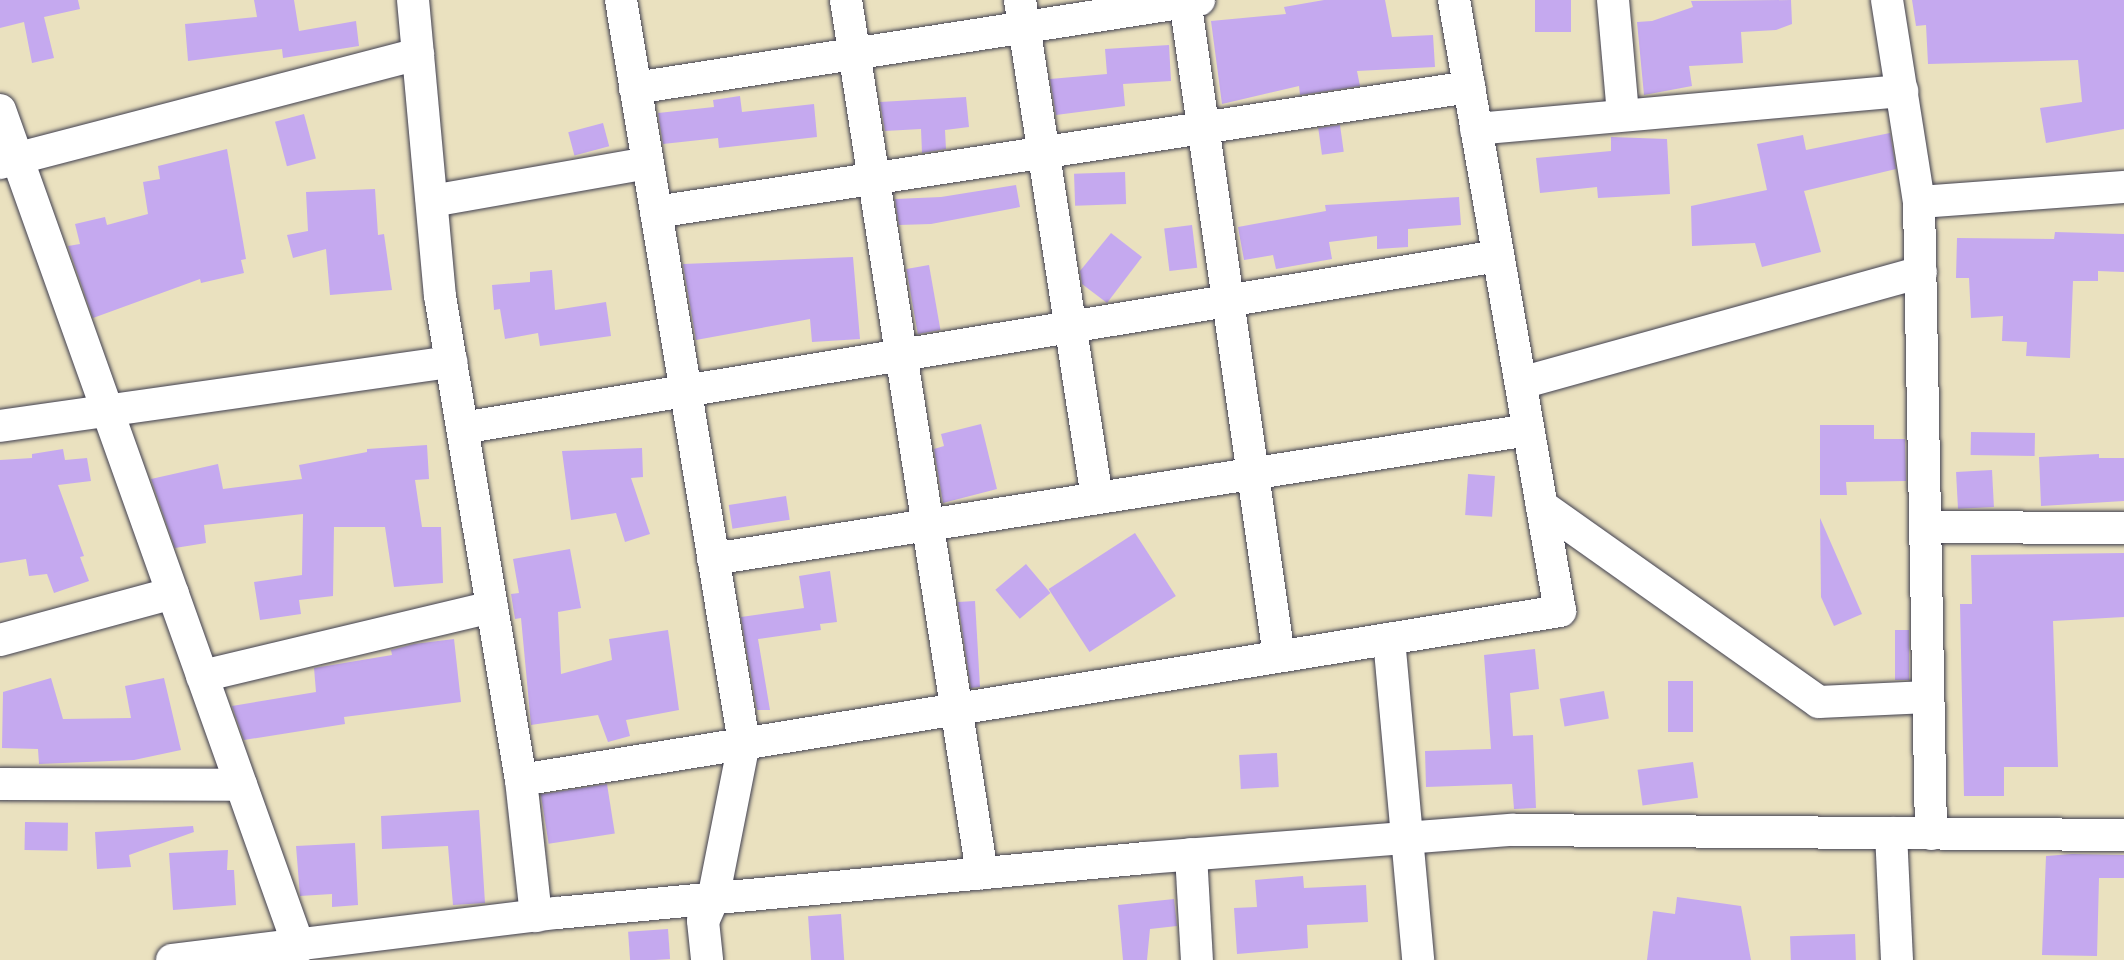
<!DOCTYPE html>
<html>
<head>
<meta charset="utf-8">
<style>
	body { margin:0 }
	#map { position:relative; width:2124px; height:960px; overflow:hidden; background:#eae1bf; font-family:"IM FELL DW Pica",serif }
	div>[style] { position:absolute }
	.building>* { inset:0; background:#c5a9ef; transform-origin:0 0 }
	.roads { filter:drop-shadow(0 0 2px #403f4f) drop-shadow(0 0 2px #403f4f) }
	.minor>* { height:32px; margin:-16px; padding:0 16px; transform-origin:16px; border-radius:16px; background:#fff }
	span { translate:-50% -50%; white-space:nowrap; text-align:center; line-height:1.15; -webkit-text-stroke:6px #f7f3e8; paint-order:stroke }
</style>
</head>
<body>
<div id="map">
	<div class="building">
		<div style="clip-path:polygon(0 0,78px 0,80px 9px,44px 17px,54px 58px,32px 63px,24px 22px,0 28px)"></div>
		<div style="clip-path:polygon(254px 0,294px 0,299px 31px,356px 21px,359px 46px,283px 58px,282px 49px,188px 61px,185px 24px,257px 17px)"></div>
		<div style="clip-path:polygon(1324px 0,1385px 0,1392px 37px,1433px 35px,1435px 67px,1357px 71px,1360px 86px,1300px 95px,1299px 86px,1222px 104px,1211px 21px,1286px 14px,1284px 7px)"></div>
		<div style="left:1535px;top:0;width:36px;height:32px"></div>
		<div style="clip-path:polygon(1791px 0,1792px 24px,1776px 30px,1741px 32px,1743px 63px,1689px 66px,1692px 86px,1644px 95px,1637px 22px,1652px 21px,1693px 7px,1691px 1px)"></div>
		<div style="clip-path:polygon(1912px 0,2124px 0,2124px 129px,2046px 143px,2040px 108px,2082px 102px,2078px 60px,1928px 64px,1926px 25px,1916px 26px)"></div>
		<div style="clip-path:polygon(1169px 45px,1171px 81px,1123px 84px,1125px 106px,1056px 115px,1050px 79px,1107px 74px,1105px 49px)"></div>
		<div style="clip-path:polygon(740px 96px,742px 112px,814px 104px,817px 137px,719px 148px,718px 138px,663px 144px,658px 113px,714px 107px,713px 100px)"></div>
		<div style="clip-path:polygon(966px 97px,969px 127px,945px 130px,946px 149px,922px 153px,921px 129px,885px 131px,880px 102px)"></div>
		<div style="left:304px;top:114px;width:46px;height:30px;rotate:75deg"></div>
		<div style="left:603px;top:123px;width:24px;height:36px;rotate:75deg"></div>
		<div style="left:1340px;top:125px;width:27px;height:22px;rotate:82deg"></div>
		<div style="clip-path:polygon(1890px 133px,1896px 169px,1804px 191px,1821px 252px,1762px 267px,1755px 243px,1692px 246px,1691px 206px,1767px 190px,1757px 144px,1803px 135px,1806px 150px)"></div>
		<div style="clip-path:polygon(1611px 137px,1667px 139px,1670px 194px,1598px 198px,1597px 187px,1540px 193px,1536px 158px,1611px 151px)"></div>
		<div style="clip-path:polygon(227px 149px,246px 259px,241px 260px,244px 273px,201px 283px,200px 279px,93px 318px,68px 246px,80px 244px,75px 224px,105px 217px,107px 225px,148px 214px,143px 182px,160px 179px,158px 166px)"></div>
		<div style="left:1125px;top:172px;width:32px;height:51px;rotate:88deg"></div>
		<div style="clip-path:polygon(1016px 185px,1020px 207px,931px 224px,899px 225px,895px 199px,941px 197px)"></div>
		<div style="clip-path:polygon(375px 189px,378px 235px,384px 234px,392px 290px,330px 295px,326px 249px,293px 258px,287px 235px,308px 231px,306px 192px)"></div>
		<div style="clip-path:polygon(1459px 197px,1461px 225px,1408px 229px,1408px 247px,1377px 249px,1377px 236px,1329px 242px,1332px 259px,1276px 269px,1273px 255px,1244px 260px,1238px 227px,1326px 211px,1325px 205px)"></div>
		<div style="left:1192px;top:225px;width:43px;height:28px;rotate:83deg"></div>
		<div style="clip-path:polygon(2055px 232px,2124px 234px,2124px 272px,2098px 271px,2098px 281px,2073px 281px,2070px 358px,2026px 356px,2027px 342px,2002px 341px,2003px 316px,1971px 318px,1969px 278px,1956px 278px,1957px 238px,2054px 239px)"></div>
		<div style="clip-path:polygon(1111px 233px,1142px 257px,1107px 303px,1082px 284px,1080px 271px)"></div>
		<div style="clip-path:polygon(853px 257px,860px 339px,812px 342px,810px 319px,696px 340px,683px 264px)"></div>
		<div style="left:929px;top:265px;width:66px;height:23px;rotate:80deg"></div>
		<div style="clip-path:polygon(552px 270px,555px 310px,606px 302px,611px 336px,540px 346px,538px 333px,505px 339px,500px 309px,494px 310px,492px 285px,530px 282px,530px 272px)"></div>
		<div style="clip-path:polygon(981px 424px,997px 489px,943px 503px,934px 449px,944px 446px,941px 434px)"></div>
		<div style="clip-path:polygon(1820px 425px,1874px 425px,1874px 439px,1905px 439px,1906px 481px,1846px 482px,1847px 495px,1820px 495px)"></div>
		<div style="left:1971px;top:432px;width:64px;height:23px;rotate:1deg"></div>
		<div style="clip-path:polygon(427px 445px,429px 479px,415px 480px,422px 527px,441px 527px,443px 583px,394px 587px,385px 527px,334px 527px,333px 596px,299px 600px,301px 614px,260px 620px,254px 582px,302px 575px,303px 514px,204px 525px,206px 543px,175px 548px,151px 479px,218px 464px,223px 489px,302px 479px,299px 465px,367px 452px,367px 449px)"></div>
		<div style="clip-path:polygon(642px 448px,643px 477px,631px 478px,650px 534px,625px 542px,616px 513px,571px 520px,562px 451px)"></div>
		<div style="clip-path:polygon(63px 449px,65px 460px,87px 458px,91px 481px,58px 485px,84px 556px,80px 557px,89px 581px,54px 593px,47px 574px,29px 576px,26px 559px,0 563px,0 460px,32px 458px,32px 454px)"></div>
		<div style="clip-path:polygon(2099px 454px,2099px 458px,2124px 458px,2124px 501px,2041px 506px,2039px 457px)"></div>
		<div style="left:1992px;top:470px;width:37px;height:36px;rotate:87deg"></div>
		<div style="left:1468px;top:474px;width:27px;height:41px;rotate:4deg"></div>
		<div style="left:786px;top:496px;width:24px;height:58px;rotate:81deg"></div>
		<div style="clip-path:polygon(1820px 518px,1862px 614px,1834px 626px,1821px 597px)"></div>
		<div style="left:1135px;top:533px;width:75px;height:103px;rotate:57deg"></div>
		<div style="clip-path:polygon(570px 549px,581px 608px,558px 612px,561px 674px,612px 660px,609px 639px,668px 630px,679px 710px,626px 720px,630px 736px,608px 742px,598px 715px,531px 725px,521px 618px,515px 619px,511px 594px,519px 593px,513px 559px)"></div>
		<div style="clip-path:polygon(2124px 553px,2124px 617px,2053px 621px,2058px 767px,2004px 767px,2004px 796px,1964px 796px,1960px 604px,1972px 604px,1971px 555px)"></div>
		<div style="left:1026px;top:564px;width:38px;height:40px;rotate:50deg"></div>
		<div style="clip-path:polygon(830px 571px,837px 622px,820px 624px,821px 630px,758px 639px,770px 710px,757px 710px,741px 617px,804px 608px,799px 576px)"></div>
		<div style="clip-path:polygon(975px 601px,980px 687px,971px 688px,958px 602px)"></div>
		<div style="left:1895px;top:630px;width:14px;height:50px"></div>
		<div style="clip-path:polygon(454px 639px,461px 702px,344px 717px,345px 724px,244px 740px,232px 706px,316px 692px,314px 668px,392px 655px,391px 650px,414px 644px)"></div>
		<div style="clip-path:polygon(1535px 649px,1539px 689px,1510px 693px,1513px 736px,1533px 735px,1536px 808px,1514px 809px,1512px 784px,1426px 787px,1425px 751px,1491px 749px,1484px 655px)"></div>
		<div style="clip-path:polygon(51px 678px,63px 719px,131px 718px,125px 686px,164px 678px,181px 750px,134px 760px,39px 764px,38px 749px,2px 748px,3px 692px)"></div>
		<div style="left:1668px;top:681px;width:25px;height:51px"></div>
		<div style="left:1604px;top:691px;width:28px;height:45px;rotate:80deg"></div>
		<div style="left:1277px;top:753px;width:34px;height:38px;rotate:87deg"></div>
		<div style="left:1693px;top:762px;width:36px;height:56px;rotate:82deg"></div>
		<div style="left:607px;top:784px;width:50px;height:67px;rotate:81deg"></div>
		<div style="clip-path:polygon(479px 810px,485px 903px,453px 905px,448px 846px,382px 849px,381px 816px)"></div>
		<div style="left:25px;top:822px;width:43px;height:28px;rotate:1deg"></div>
		<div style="clip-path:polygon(193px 826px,194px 832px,129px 855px,131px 867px,97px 869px,95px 832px)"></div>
		<div style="clip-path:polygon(355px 843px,358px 905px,332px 907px,332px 894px,300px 896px,296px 846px)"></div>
		<div style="clip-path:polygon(228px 850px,227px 870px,234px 870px,236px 905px,173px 910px,169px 853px)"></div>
		<div style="clip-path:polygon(2072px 854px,2124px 855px,2124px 878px,2099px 878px,2097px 956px,2042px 955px,2046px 856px)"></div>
		<div style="clip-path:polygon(1303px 876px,1304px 888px,1366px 885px,1368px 922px,1307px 925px,1308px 948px,1237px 954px,1234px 908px,1257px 907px,1255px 880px)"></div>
		<div style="clip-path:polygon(1677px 897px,1741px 906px,1751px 960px,1647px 960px,1653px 911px,1675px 914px)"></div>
		<div style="clip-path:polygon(1174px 899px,1177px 926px,1150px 929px,1147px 960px,1123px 960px,1118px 905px)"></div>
		<div style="left:841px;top:914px;width:46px;height:33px;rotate:86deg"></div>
		<div style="left:668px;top:929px;width:30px;height:40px;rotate:86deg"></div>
		<div style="left:1855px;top:934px;width:26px;height:65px;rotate:88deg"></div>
	</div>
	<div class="roads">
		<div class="minor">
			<div style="left:413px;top:0;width:297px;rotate:84.8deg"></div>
			<div style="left:440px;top:296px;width:491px;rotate:80.5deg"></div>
			<div style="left:521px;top:780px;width:137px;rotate:83.7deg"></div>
			<div style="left:621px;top:0;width:753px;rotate:80.6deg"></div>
			<div style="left:744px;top:743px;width:159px;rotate:101.2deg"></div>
			<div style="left:713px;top:899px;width:24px;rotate:114deg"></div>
			<div style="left:703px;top:921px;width:39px;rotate:84deg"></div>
			<div style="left:846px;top:0;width:884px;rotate:81.15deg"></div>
			<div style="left:1020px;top:0;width:504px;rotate:81.21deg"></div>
			<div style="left:1185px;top:0;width:663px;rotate:81.85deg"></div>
			<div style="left:1613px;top:0;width:115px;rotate:85deg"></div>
			<div style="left:1887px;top:0;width:205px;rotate:81deg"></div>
			<div style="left:1919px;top:202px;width:632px;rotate:88.91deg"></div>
			<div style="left:635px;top:88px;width:571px;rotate:-8.87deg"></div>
			<div style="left:0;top:110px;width:889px;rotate:70.34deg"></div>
			<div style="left:1476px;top:129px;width:428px;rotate:-5.1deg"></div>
			<div style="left:0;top:163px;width:432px;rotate:-14.6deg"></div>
			<div style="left:432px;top:201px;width:219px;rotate:-10deg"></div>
			<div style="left:1919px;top:202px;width:206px;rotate:-4.2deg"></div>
			<div style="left:656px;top:212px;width:823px;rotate:-8.74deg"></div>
			<div style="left:1521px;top:383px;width:415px;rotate:-15.5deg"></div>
			<div style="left:0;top:426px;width:456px;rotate:-8.1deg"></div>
			<div style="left:462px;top:428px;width:1050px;rotate:-9.43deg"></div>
			<div style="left:1542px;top:506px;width:339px;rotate:35.3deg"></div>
			<div style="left:1819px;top:702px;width:109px;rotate:-2.6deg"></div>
			<div style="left:1926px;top:527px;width:198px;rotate:0.3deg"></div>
			<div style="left:713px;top:559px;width:825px;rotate:-8.99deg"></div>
			<div style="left:1389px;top:639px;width:322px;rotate:84.8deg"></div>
			<div style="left:0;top:640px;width:179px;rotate:-15.2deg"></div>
			<div style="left:202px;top:676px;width:298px;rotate:-13.4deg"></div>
			<div style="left:521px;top:780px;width:1053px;rotate:-9.24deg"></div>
			<div style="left:1560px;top:611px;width:620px;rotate:-99.84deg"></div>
			<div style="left:0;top:784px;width:241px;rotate:0.2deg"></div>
			<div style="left:1891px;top:833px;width:127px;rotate:87.3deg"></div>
			<div style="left:1191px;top:854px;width:106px;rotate:86.8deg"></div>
			<div style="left:172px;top:960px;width:388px;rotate:-7deg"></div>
			<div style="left:557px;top:913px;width:591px;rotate:-5.34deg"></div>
			<div style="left:1145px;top:858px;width:368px;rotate:-4.4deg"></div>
			<div style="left:1512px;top:830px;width:612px;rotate:0.47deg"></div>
		</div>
	</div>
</div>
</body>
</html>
